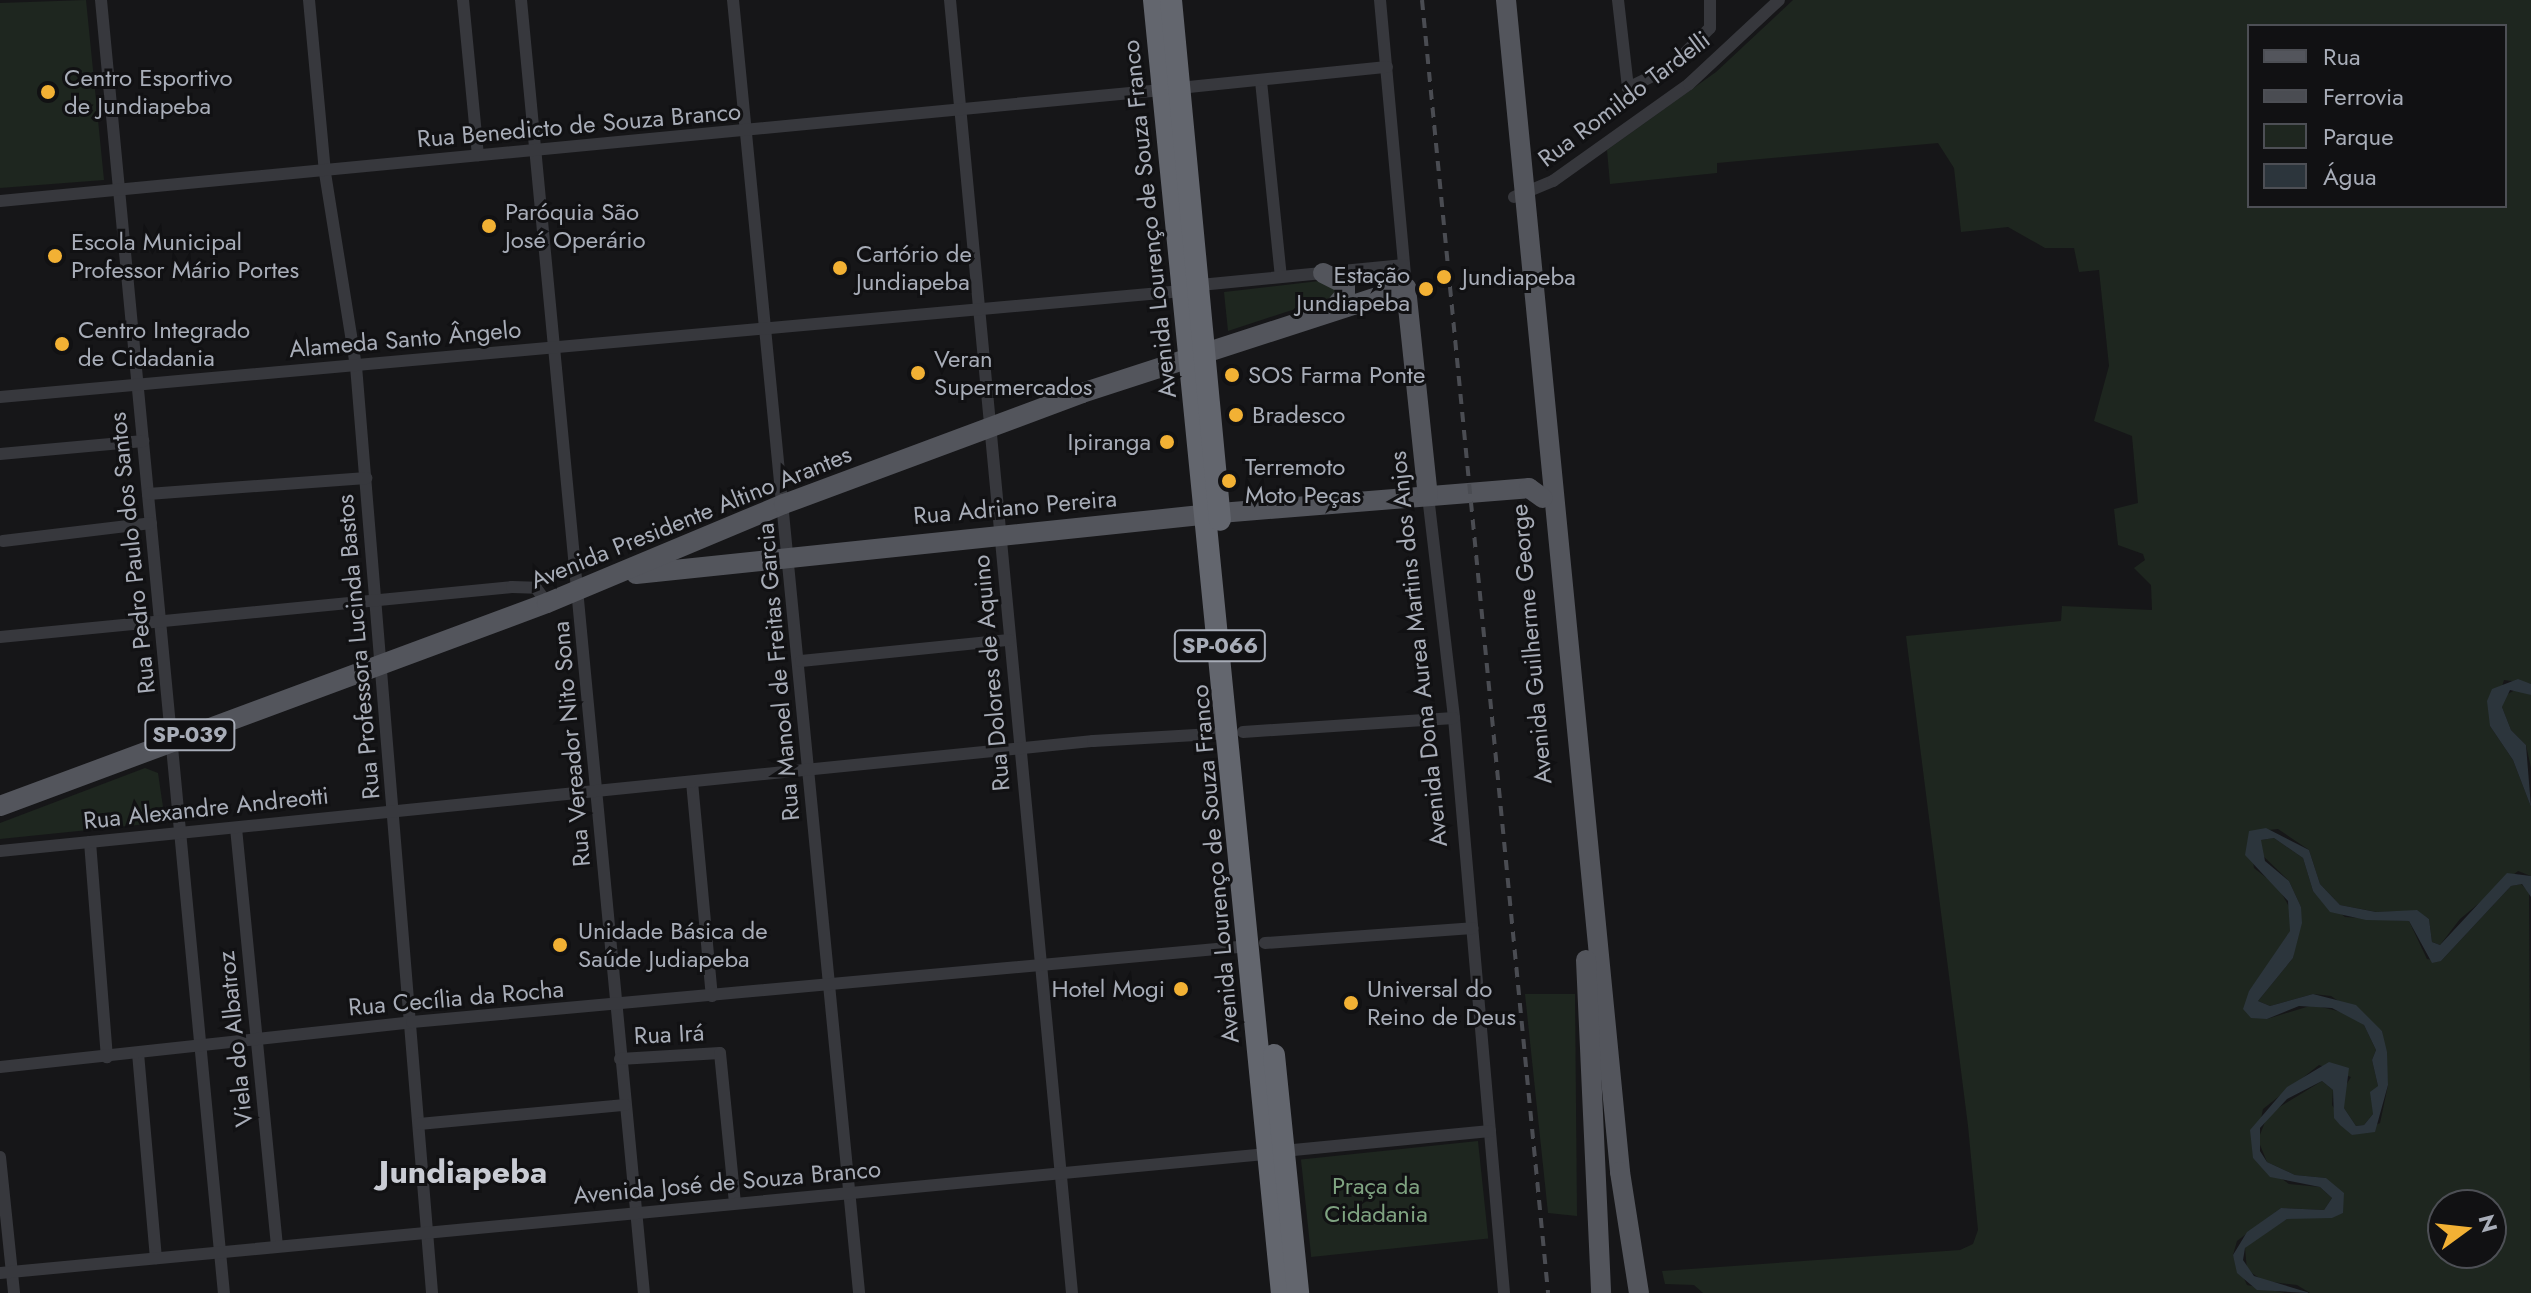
<!DOCTYPE html>
<html>
<head>
<meta charset="utf-8">
<style>
	body { margin:0 }
	#map { position:relative; width:2531px; height:1293px; overflow:hidden; background:#161618; font-family:Jost,sans-serif }
	div>[style] { position:absolute }
	.green>* { inset:0; background:#1e261f; transform-origin:0 0 }
	.water>* { inset:0; background:#2c353c }
	.street>* { height:12px; margin:-6px; padding:0 6px; transform-origin:6px; border-radius:6px; background:#37383d }
	.primary>* { height:20px; margin:-10px; padding:0 10px; transform-origin:10px; border-radius:10px; background:#53555c }
	.highway>* { height:22px; margin:-11px; padding:0 11px; transform-origin:11px; border-radius:11px; background:#63666e }
	.rail>* { height:4px; margin-top:-2px; transform-origin:0; background:repeating-linear-gradient(90deg,#4a4c52 0 10px,transparent 0 18px) }
	.dots>* { width:22px; height:22px; translate:-50% -50%; box-sizing:border-box; border:4px solid #111113; border-radius:50% }
	span { translate:-50% -50%; white-space:nowrap; text-align:center; line-height:1.15; -webkit-text-stroke:6px #111113; paint-order:stroke }
	.shield-label span { padding:2px 6px; background:#111113; border:2px solid; border-radius:6px; -webkit-text-stroke-width:0 }
	.shield-label { font-size:22px; color:#a8adb8; font-weight:700 }
	.poi-label { font-size:24px; color:#a8adb8 }
	.left { translate:0 -50%; text-align:left }
	.right { translate:-100% -50%; text-align:right }
	.street-label { font-size:24px; color:#a8adb8 }
	.park-label { font-size:24px; color:#7fa381 }
	.district-label { font-size:32px; color:#c9ccd4; font-weight:700 }
	.legend { position:absolute; left:2247px; top:24px; width:260px; height:184px; box-sizing:border-box; background:#111113; border:2px solid #4d4f55; margin:0; padding:10px 14px; list-style:none; font-size:24px; color:#a8adb8 }
	.legend li { display:flex; align-items:center; gap:16px; height:40px }
	.legend b { width:40px; border:2px solid #4d4f55 }
	.north { position:absolute; left:2427px; top:1189px; width:80px; height:80px; box-sizing:border-box; background:#111113; border:2px solid #4d4f55; border-radius:50%; rotate:75deg; font-size:22px; font-weight:700; line-height:32px; text-align:center; color:#a8adb8 }
	.north::after { content:''; display:block; margin:auto; width:28px; height:36px; background:#f2b134; clip-path:polygon(50% 0,100% 100%,50% 72%,0 100%) }
</style>
</head>
<body>
<div id="map">
	<div class="green">
		<div style="clip-path:polygon(86px 0,104px 180px,0 188px,0 3px)"></div>
		<div style="clip-path:polygon(evenodd,1793px 0,2531px 0,2531px 684px,2504px 680px,2490px 726px,2513px 760px,2531px 807px,2531px 876px,2518px 871px,2460px 919px,2440px 945px,2432px 942px,2429px 919px,2417px 911px,2377px 912px,2340px 905px,2320px 884px,2309px 850px,2278px 829px,2249px 832px,2254px 868px,2278px 887px,2292px 912px,2290px 932px,2278px 957px,2249px 991px,2267px 1019px,2313px 1005px,2350px 1014px,2364px 1025px,2376px 1050px,2372px 1060px,2378px 1086px,2373px 1114px,2364px 1125px,2356px 1126px,2344px 1108px,2343px 1090px,2351px 1077px,2319px 1065px,2263px 1109px,2253px 1158px,2289px 1184px,2320px 1187px,2332px 1198px,2324px 1210px,2281px 1208px,2237px 1241px,2233px 1255px,2247px 1285px,2285px 1293px,1703px 1293px,1694px 1285px,1665px 1284px,1662px 1271px,1960px 1250px,1973px 1244px,1978px 1230px,1968px 1126px,1906px 636px,2061px 621px,2062px 606px,2152px 610px,2151px 585px,2134px 568px,2145px 560px,2143px 554px,2118px 545px,2114px 509px,2138px 503px,2132px 436px,2094px 421px,2109px 366px,2099px 270px,2079px 272px,2074px 248px,2045px 248px,2008px 227px,1961px 232px,1954px 168px,1938px 143px,1717px 163px,1717px 173px,1610px 184px,1607px 150px,1716px 72px,1793px 0,2249px 26px,2505px 26px,2505px 206px,2249px 206px,2249px 26px)"></div>
		<div style="clip-path:polygon(1319px 281px,1338px 290px,1329px 298px,1228px 331px,1224px 292px)"></div>
		<div style="clip-path:polygon(2517px 689px,2531px 695px,2531px 768px,2526px 745px,2511px 730px,2502px 707px,2504px 696px)"></div>
		<div style="clip-path:polygon(145px 768px,158px 773px,163px 807px,157px 823px,0 839px,0 823px)"></div>
		<div style="clip-path:polygon(evenodd,2274px 838px,2303px 858px,2313px 891px,2345px 917px,2409px 921px,2427px 959px,2441px 961px,2511px 886px,2521px 884px,2529px 892px,2531px 1293px,2310px 1293px,2297px 1285px,2264px 1281px,2247px 1270px,2245px 1248px,2252px 1240px,2287px 1219px,2343px 1213px,2326px 1178px,2295px 1175px,2267px 1162px,2258px 1140px,2268px 1114px,2322px 1081px,2333px 1090px,2332px 1105px,2352px 1135px,2380px 1123px,2388px 1085px,2382px 1031px,2331px 996px,2313px 994px,2270px 1006px,2258px 1001px,2293px 958px,2301px 907px,2289px 881px,2259px 852px,2261px 840px,2274px 838px,2443px 1205px,2491px 1205px,2491px 1253px,2443px 1253px,2443px 1205px)"></div>
		<div style="clip-path:polygon(1525px 994px,1575px 994px,1577px 1216px,1548px 1213px)"></div>
		<div style="left:1478px;top:1141px;width:98px;height:178px;rotate:84deg"></div>
	</div>
	<div class="water">
		<div style="clip-path:polygon(2518px 679px,2531px 684px,2531px 695px,2510px 690px,2502px 707px,2511px 730px,2526px 745px,2531px 807px,2513px 760px,2490px 726px,2487px 701px,2492px 689px)"></div>
		<div style="clip-path:polygon(2266px 828px,2309px 850px,2320px 884px,2340px 905px,2376px 912px,2417px 910px,2429px 919px,2432px 942px,2440px 945px,2507px 873px,2531px 876px,2531px 897px,2522px 884px,2511px 886px,2441px 961px,2432px 963px,2409px 921px,2366px 920px,2330px 912px,2313px 891px,2303px 858px,2274px 838px,2261px 840px,2265px 861px,2289px 881px,2301px 907px,2302px 923px,2293px 958px,2258px 1001px,2270px 1006px,2313px 994px,2356px 1005px,2382px 1031px,2387px 1052px,2388px 1085px,2375px 1132px,2352px 1135px,2340px 1125px,2334px 1118px,2333px 1090px,2322px 1081px,2287px 1099px,2260px 1128px,2260px 1151px,2267px 1162px,2295px 1175px,2326px 1178px,2344px 1193px,2343px 1213px,2332px 1218px,2287px 1219px,2245px 1248px,2243px 1260px,2254px 1276px,2310px 1293px,2257px 1290px,2237px 1273px,2233px 1255px,2247px 1232px,2281px 1208px,2324px 1210px,2332px 1198px,2320px 1187px,2270px 1177px,2253px 1158px,2250px 1130px,2287px 1087px,2329px 1062px,2349px 1068px,2344px 1108px,2356px 1126px,2364px 1125px,2373px 1114px,2370px 1092px,2378px 1086px,2372px 1060px,2376px 1050px,2364px 1025px,2332px 1008px,2299px 1006px,2267px 1019px,2251px 1018px,2243px 1009px,2249px 991px,2290px 931px,2288px 901px,2245px 855px,2249px 831px)"></div>
	</div>
	<div class="street">
		<div style="left:101px;top:0;width:1299px;rotate:84.57deg"></div>
		<div style="left:309px;top:0;width:174px;rotate:84.7deg"></div>
		<div style="left:325px;top:173px;width:195px;rotate:80.9deg"></div>
		<div style="left:356px;top:366px;width:930px;rotate:85.31deg"></div>
		<div style="left:463px;top:0;width:156px;rotate:84.5deg"></div>
		<div style="left:521px;top:0;width:1299px;rotate:84.57deg"></div>
		<div style="left:733px;top:0;width:1299px;rotate:84.43deg"></div>
		<div style="left:950px;top:0;width:1299px;rotate:84.61deg"></div>
		<div style="left:1380px;top:0;width:289px;rotate:84.8deg"></div>
		<div style="left:1618px;top:0;width:89px;rotate:83.5deg"></div>
		<div style="left:1628px;top:88px;width:48px;rotate:-26deg"></div>
		<div style="left:1671px;top:67px;width:55px;rotate:-45deg"></div>
		<div style="left:1710px;top:28px;width:28px;rotate:-90deg"></div>
		<div style="left:1261px;top:81px;width:197px;rotate:84.2deg"></div>
		<div style="left:1179px;top:88px;width:209px;rotate:-5.8deg"></div>
		<div style="left:1514px;top:197px;width:42px;rotate:-22.3deg"></div>
		<div style="left:1553px;top:181px;width:167px;rotate:-35.5deg"></div>
		<div style="left:1689px;top:84px;width:123px;rotate:-43deg"></div>
		<div style="left:0;top:201px;width:1167px;rotate:-5.46deg"></div>
		<div style="left:1200px;top:285px;width:205px;rotate:-5.6deg"></div>
		<div style="left:0;top:397px;width:1187px;rotate:-5.12deg"></div>
		<div style="left:0;top:454px;width:144px;rotate:-5.2deg"></div>
		<div style="left:148px;top:494px;width:219px;rotate:-4.2deg"></div>
		<div style="left:1428px;top:496px;width:224px;rotate:83.3deg"></div>
		<div style="left:1454px;top:718px;width:577px;rotate:85.03deg"></div>
		<div style="left:3px;top:541px;width:149px;rotate:-6.9deg"></div>
		<div style="left:0;top:637px;width:514px;rotate:-5.58deg"></div>
		<div style="left:512px;top:587px;width:24px;rotate:2deg"></div>
		<div style="left:536px;top:588px;width:19px;rotate:54deg"></div>
		<div style="left:801px;top:661px;width:209px;rotate:-5.8deg"></div>
		<div style="left:1243px;top:732px;width:211px;rotate:-3.8deg"></div>
		<div style="left:692px;top:782px;width:215px;rotate:84.7deg"></div>
		<div style="left:236px;top:828px;width:420px;rotate:84.4deg"></div>
		<div style="left:90px;top:842px;width:216px;rotate:85.5deg"></div>
		<div style="left:0;top:851px;width:1099px;rotate:-5.75deg"></div>
		<div style="left:1093px;top:741px;width:137px;rotate:-3.3deg"></div>
		<div style="left:1265px;top:943px;width:208px;rotate:-4.1deg"></div>
		<div style="left:138px;top:1053px;width:206px;rotate:85deg"></div>
		<div style="left:620px;top:1059px;width:100px;rotate:-3.4deg"></div>
		<div style="left:720px;top:1053px;width:150px;rotate:84.3deg"></div>
		<div style="left:0;top:1067px;width:414px;rotate:-6.2deg"></div>
		<div style="left:412px;top:1022px;width:841px;rotate:-5.18deg"></div>
		<div style="left:419px;top:1124px;width:207px;rotate:-5.3deg"></div>
		<div style="left:1283px;top:1151px;width:208px;rotate:-5.5deg"></div>
		<div style="left:0;top:1157px;width:137px;rotate:84.1deg"></div>
		<div style="left:0;top:1273px;width:1273px;rotate:-5.37deg"></div>
	</div>
	<div class="primary">
		<div style="left:1506px;top:0;width:1178px;rotate:84.44deg"></div>
		<div style="left:1620px;top:1172px;width:122px;rotate:81.1deg"></div>
		<div style="left:1323px;top:273px;width:25px;rotate:27deg"></div>
		<div style="left:1345px;top:284px;width:11px;rotate:90deg"></div>
		<div style="left:1345px;top:295px;width:17px;rotate:130deg"></div>
		<div style="left:636px;top:574px;width:587px;rotate:-5.96deg"></div>
		<div style="left:1220px;top:513px;width:310px;rotate:-4.6deg"></div>
		<div style="left:1529px;top:488px;width:17px;rotate:36deg"></div>
		<div style="left:0;top:806px;width:583px;rotate:-20.36deg"></div>
		<div style="left:547px;top:603px;width:257px;rotate:-22.7deg"></div>
		<div style="left:784px;top:504px;width:318px;rotate:-20.4deg"></div>
		<div style="left:1082px;top:393px;width:341px;rotate:-18deg"></div>
		<div style="left:1406px;top:288px;width:209px;rotate:84deg"></div>
		<div style="left:1586px;top:960px;width:333px;rotate:87.4deg"></div>
	</div>
	<div class="highway">
		<div style="left:1154px;top:0;width:1299px;rotate:84.35deg"></div>
		<div style="left:1171px;top:0;width:522px;rotate:84.62deg"></div>
		<div style="left:1274px;top:1055px;width:239px;rotate:84.2deg"></div>
	</div>
	<div class="rail">
		<div style="left:1422px;top:0;width:1299px;rotate:84.43deg"></div>
	</div>
	<div class="dots">
		<div style="left:48px;top:92px;background:#f2b134"></div>
		<div style="left:489px;top:226px;background:#f2b134"></div>
		<div style="left:55px;top:256px;background:#f2b134"></div>
		<div style="left:840px;top:268px;background:#f2b134"></div>
		<div style="left:1444px;top:277px;background:#f2b134"></div>
		<div style="left:1426px;top:289px;background:#f2b134"></div>
		<div style="left:62px;top:344px;background:#f2b134"></div>
		<div style="left:918px;top:373px;background:#f2b134"></div>
		<div style="left:1232px;top:375px;background:#f2b134"></div>
		<div style="left:1236px;top:415px;background:#f2b134"></div>
		<div style="left:1167px;top:442px;background:#f2b134"></div>
		<div style="left:1229px;top:481px;background:#f2b134"></div>
		<div style="left:560px;top:945px;background:#f2b134"></div>
		<div style="left:1181px;top:989px;background:#f2b134"></div>
		<div style="left:1351px;top:1003px;background:#f2b134"></div>
	</div>
	<div class="shield-label">
		<span style="left:1220px;top:646px">SP-066</span>
		<span style="left:190px;top:735px">SP-039</span>
	</div>
	<div class="poi-label">
		<span class="left" style="left:64px;top:92px">Centro Esportivo<br>de Jundiapeba</span>
		<span class="left" style="left:505px;top:226px">Paróquia São<br>José Operário</span>
		<span class="left" style="left:71px;top:256px">Escola Municipal<br>Professor Mário Portes</span>
		<span class="left" style="left:856px;top:268px">Cartório de<br>Jundiapeba</span>
		<span class="right" style="left:1410px;top:289px">Estação<br>Jundiapeba</span>
		<span class="left" style="left:1462px;top:277px">Jundiapeba</span>
		<span class="left" style="left:78px;top:344px">Centro Integrado<br>de Cidadania</span>
		<span class="left" style="left:934px;top:373px">Veran<br>Supermercados</span>
		<span class="left" style="left:1248px;top:375px">SOS Farma Ponte</span>
		<span class="left" style="left:1252px;top:415px">Bradesco</span>
		<span class="right" style="left:1151px;top:442px">Ipiranga</span>
		<span class="left" style="left:1245px;top:481px">Terremoto<br>Moto Peças</span>
		<span class="left" style="left:578px;top:945px">Unidade Básica de<br>Saúde Judiapeba</span>
		<span class="right" style="left:1165px;top:989px">Hotel Mogi</span>
		<span class="left" style="left:1367px;top:1003px">Universal do<br>Reino de Deus</span>
	</div>
	<div class="street-label">
		<span style="left:1624px;top:99px;rotate:-37deg">Rua Romildo Tardelli</span>
		<span style="left:579px;top:125px;rotate:-5deg">Rua Benedicto de Souza Branco</span>
		<span style="left:1149px;top:219px;rotate:-96deg">Avenida Lourenço de Souza Franco</span>
		<span style="left:405px;top:339px;rotate:-5deg">Alameda Santo Ângelo</span>
		<span style="left:1015px;top:507px;rotate:-5deg">Rua Adriano Pereira</span>
		<span style="left:691px;top:517px;rotate:-22deg">Avenida Presidente Altino Arantes</span>
		<span style="left:132px;top:553px;rotate:-96deg">Rua Pedro Paulo dos Santos</span>
		<span style="left:1531px;top:644px;rotate:-95deg">Avenida Guilherme George</span>
		<span style="left:358px;top:647px;rotate:-95deg">Rua Professora Lucinda Bastos</span>
		<span style="left:1418px;top:649px;rotate:-96deg">Avenida Dona Aurea Martins dos Anjos</span>
		<span style="left:778px;top:672px;rotate:-95deg">Rua Manoel de Freitas Garcia</span>
		<span style="left:991px;top:673px;rotate:-95deg">Rua Dolores de Aquino</span>
		<span style="left:571px;top:744px;rotate:-95deg">Rua Vereador Nito Sona</span>
		<span style="left:206px;top:808px;rotate:-6deg">Rua Alexandre Andreotti</span>
		<span style="left:1215px;top:864px;rotate:-95deg">Avenida Lourenço de Souza Franco</span>
		<span style="left:456px;top:998px;rotate:-5deg">Rua Cecília da Rocha</span>
		<span style="left:669px;top:1034px;rotate:-3deg">Rua Irá</span>
		<span style="left:235px;top:1039px;rotate:-96deg">Viela do Albatroz</span>
		<span style="left:727px;top:1182px;rotate:-5deg">Avenida José de Souza Branco</span>
	</div>
	<div class="park-label">
		<span style="left:1376px;top:1200px">Praça da<br>Cidadania</span>
	</div>
	<div class="district-label">
		<span style="left:463px;top:1172px">Jundiapeba</span>
	</div>
	<ul class="legend">
	<li><b style="height:10px;background:#53555c"></b>Rua</li>
	<li><b style="height:10px;background:#4a4c52"></b>Ferrovia</li>
	<li><b style="height:22px;background:#1e261f"></b>Parque</li>
	<li><b style="height:22px;background:#2c353c"></b>Água</li>
	</ul>
	<div class="north">N</div>
</div>
</body>
</html>
